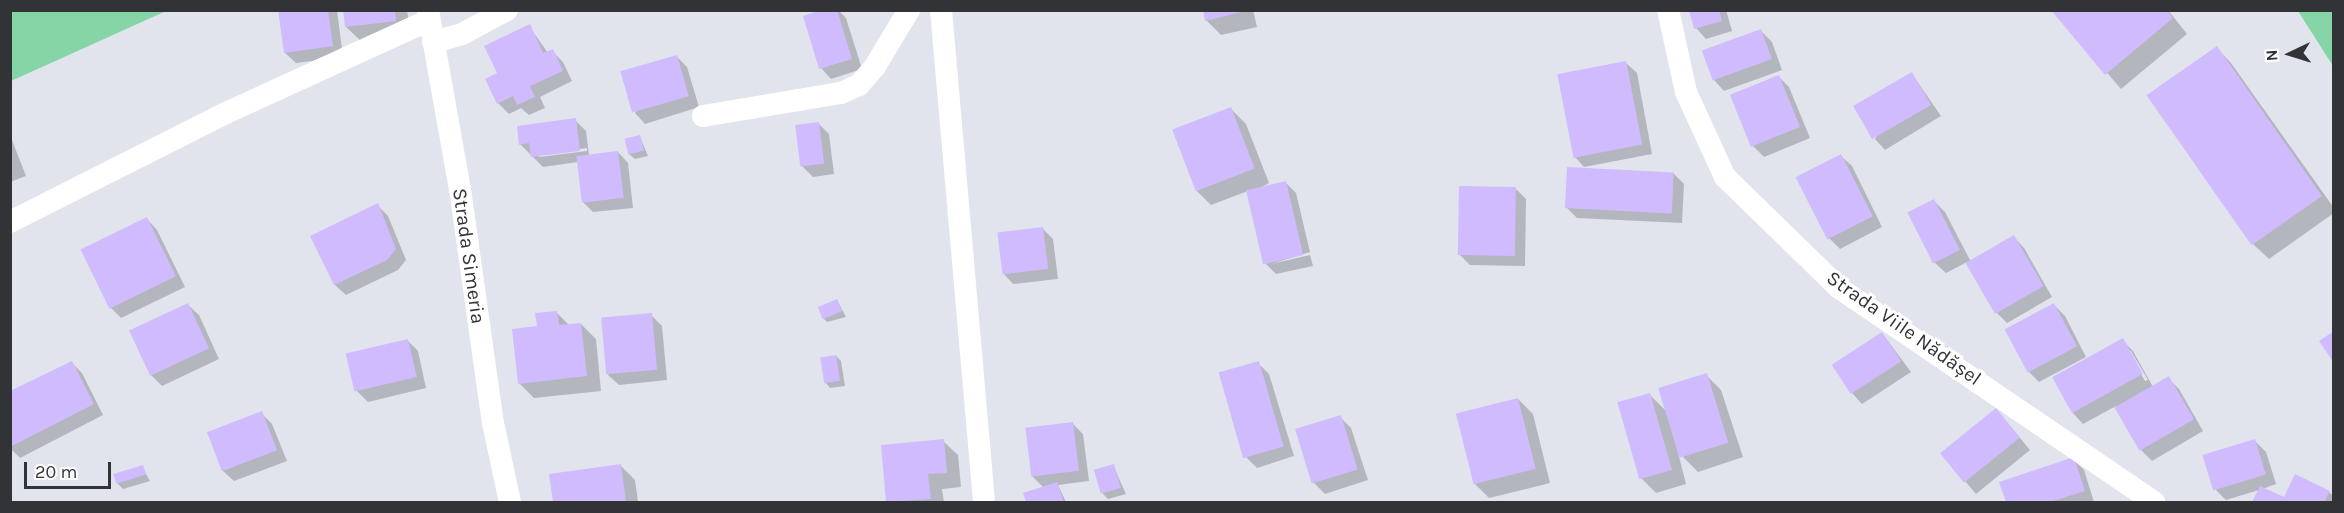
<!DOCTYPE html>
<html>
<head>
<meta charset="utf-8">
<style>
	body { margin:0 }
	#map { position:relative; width:2344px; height:513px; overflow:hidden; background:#e1e4ed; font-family:Karla,sans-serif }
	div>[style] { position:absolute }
	.green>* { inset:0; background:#85d5a7 }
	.shadow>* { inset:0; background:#0003 }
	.building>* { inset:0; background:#d0bbff; transform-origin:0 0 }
	.street>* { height:22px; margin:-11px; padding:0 11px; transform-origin:11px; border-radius:11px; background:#fff }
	span { translate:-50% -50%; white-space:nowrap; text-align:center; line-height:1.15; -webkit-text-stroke:6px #fff; paint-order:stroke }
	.street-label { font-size:20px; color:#323337 }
	.frame { position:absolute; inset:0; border:12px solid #323337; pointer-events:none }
	.north { position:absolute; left:2260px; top:24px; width:60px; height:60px; -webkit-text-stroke:4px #fff; paint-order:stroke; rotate:266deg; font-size:16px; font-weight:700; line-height:24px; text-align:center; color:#323337 }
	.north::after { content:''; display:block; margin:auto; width:21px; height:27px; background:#323337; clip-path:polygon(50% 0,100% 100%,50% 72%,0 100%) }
	.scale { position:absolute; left:24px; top:462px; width:87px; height:27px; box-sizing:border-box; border:3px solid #323337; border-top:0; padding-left:8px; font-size:18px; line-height:21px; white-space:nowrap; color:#323337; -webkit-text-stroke:4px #fff; paint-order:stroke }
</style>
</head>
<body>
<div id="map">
	<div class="green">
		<div style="clip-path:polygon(11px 10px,166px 10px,166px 11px,11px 81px)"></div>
		<div style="clip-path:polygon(2298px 11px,2333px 11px,2333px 66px)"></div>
	</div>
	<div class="shadow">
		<div style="clip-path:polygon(280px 10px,337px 10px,343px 57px,296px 63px,285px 53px)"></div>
		<div style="clip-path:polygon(344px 10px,407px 10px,411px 35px,361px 41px,346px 27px)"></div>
		<div style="clip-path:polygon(826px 10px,838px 10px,846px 18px,862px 69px,831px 79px,821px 68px)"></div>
		<div style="clip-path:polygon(1204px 10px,1253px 10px,1257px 27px,1221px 35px,1206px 20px)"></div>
		<div style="clip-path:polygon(1690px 10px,1726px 10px,1732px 31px,1706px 39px,1696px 28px)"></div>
		<div style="clip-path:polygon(2053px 10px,2168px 10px,2187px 34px,2121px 89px)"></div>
		<div style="clip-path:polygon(529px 26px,548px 53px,552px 51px,563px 62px,572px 81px,540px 97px,545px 108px,529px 115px,521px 108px,509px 114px,498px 103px,499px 73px)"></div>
		<div style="clip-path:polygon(1761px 31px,1772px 42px,1782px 70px,1724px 91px,1714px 80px)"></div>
		<div style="clip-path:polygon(2217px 48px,2231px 63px,2334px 208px,2334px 213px,2269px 259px,2254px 245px,2149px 96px)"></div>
		<div style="clip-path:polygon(676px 56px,687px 67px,699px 107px,645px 124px,635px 113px)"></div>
		<div style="clip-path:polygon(1626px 63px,1637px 73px,1652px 154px,1584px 167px,1574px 156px)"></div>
		<div style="clip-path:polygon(1912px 74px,1941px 116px,1885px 150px,1875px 139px)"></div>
		<div style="clip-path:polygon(1778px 76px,1789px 87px,1810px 138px,1764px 157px,1753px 146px)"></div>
		<div style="clip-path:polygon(1231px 109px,1246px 124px,1269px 183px,1258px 189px,1285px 182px,1296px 193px,1310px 252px,1271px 264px,1310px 255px,1313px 266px,1276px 274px,1265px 263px,1248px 191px,1211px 205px,1196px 190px)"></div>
		<div style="clip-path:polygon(evenodd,575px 120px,586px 131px,589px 155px,618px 152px,628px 163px,633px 208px,593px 212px,582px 201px,578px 162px,543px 167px,520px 144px,575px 120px,587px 148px,587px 151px,539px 157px,539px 154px,587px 148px)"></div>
		<div style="clip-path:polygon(818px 123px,829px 134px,834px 174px,813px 177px,802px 166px)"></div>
		<div style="clip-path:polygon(10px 135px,26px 176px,10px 182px)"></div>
		<div style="clip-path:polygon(640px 137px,648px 156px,635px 159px,629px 154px)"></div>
		<div style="clip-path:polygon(1841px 156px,1852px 166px,1882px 227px,1840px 249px,1829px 238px)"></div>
		<div style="clip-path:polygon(1673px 173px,1684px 184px,1682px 223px,1577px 218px,1566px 207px)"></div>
		<div style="clip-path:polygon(1515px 188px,1526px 199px,1525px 266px,1470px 265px,1459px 254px)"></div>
		<div style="clip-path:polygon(1934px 201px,1945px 212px,1971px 262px,2014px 237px,2024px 248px,2052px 297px,2007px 323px,1996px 312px,1967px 262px,1946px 273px,1935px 263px,1910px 214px)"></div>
		<div style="clip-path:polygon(377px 205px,388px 216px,406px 260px,398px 270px,346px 295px,335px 285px,312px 237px)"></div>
		<div style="clip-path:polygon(147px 219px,157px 230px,185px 287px,121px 318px,111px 308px,83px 250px)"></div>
		<div style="clip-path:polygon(1043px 229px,1053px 239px,1058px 279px,1013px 284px,1003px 273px)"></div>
		<div style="clip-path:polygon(837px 300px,846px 317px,827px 322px,822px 317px)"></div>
		<div style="clip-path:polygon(188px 305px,199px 315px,219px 359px,162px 386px,151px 375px)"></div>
		<div style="clip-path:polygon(2054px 305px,2065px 316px,2086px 357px,2039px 382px,2029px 372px)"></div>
		<div style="clip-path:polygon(557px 313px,570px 326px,581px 324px,596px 339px,601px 391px,534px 398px,519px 383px,538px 327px)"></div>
		<div style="clip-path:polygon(651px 315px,662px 326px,667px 380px,619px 385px,608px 375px)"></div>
		<div style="clip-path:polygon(1882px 333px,1911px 372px,1862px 404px,1852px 393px)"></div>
		<div style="clip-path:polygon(407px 340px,418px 351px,426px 388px,368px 402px,357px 391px)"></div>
		<div style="clip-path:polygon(evenodd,2122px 340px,2133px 351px,2153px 387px,2168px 378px,2179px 389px,2203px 431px,2152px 461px,2141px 450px,2116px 406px,2083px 424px,2073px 413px,2122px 340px,2128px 351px,2131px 351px,2148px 380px,2145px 381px,2128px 351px)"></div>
		<div style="clip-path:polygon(836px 356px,841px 361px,845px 386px,830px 388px,825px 382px)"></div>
		<div style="clip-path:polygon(71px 362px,82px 373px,103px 415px,20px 458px,10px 448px,10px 393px)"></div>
		<div style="clip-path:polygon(1258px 363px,1269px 374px,1294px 456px,1257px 468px,1246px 457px)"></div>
		<div style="clip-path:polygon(1706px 375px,1721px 390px,1743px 457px,1698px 472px,1683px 457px)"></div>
		<div style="clip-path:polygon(1649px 394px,1668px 413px,1686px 484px,1656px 493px,1641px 478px)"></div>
		<div style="clip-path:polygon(1518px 399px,1533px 414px,1550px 483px,1489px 498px,1474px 483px)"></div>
		<div style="clip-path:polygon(261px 413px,272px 424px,287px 461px,234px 481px,223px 471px,209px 433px)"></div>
		<div style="clip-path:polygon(1340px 417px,1351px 428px,1368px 480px,1325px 494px,1314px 483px)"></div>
		<div style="clip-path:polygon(2006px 421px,2030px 450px,1976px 494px,1942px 454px)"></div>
		<div style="clip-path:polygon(1072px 423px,1083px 434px,1089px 481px,1058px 485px,1066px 502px,1028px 502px,1025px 494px,1044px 488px,1032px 476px)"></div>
		<div style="clip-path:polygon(943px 441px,958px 455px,961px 487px,942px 489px,944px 502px,887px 502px,882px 447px)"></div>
		<div style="clip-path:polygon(2255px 441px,2266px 452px,2276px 484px,2262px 489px,2284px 499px,2329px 492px,2334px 497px,2332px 502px,2253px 502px,2259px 490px,2226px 500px,2215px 489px)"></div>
		<div style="clip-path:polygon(2073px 459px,2084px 470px,2094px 502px,2008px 502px,2001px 483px)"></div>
		<div style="clip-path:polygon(620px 465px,635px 480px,638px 502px,554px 502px,551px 476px)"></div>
		<div style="clip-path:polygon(1113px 465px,1126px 494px,1108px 499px,1103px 494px)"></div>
		<div style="clip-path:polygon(142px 467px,150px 481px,123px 489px,118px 484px,115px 475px)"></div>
	</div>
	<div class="building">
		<div style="clip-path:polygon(278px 10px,328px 10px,333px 46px,284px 53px)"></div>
		<div style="clip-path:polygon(343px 10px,395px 10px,396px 21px,345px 27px)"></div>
		<div style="clip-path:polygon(821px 10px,837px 10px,852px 59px,819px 69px,803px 16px)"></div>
		<div style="clip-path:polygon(1203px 10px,1245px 10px,1245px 11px,1205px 21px)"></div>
		<div style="clip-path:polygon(1689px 10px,1719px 10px,1722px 21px,1694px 29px)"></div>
		<div style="clip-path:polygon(2051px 10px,2167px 10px,2173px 18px,2105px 75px)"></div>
		<div style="clip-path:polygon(530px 24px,543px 53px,553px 49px,563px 71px,530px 86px,535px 97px,517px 105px,513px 96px,497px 104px,485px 79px,497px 73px,484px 46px)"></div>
		<div style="left:1761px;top:29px;width:32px;height:63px;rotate:70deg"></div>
		<div style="left:2217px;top:46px;width:183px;height:86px;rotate:55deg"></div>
		<div style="left:677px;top:55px;width:43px;height:59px;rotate:74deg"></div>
		<div style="left:1626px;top:61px;width:85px;height:70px;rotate:79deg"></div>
		<div style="left:1912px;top:72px;width:38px;height:68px;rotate:60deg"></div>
		<div style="left:1779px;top:75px;width:56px;height:53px;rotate:68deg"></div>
		<div style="left:1231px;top:107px;width:66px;height:63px;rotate:69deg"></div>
		<div style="clip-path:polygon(576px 118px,580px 151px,531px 157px,529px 143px,519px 145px,517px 126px)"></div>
		<div style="left:819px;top:122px;width:42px;height:24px;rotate:83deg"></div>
		<div style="left:640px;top:135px;width:16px;height:16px;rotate:76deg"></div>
		<div style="left:618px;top:151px;width:47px;height:42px;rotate:83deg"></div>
		<div style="left:1841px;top:154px;width:70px;height:51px;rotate:63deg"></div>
		<div style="left:1567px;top:167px;width:107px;height:41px;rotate:3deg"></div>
		<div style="left:1286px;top:181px;width:76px;height:41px;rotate:77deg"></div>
		<div style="left:1459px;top:186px;width:57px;height:69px;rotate:1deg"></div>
		<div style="left:1934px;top:199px;width:57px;height:30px;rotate:63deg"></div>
		<div style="clip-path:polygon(378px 203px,396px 249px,387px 260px,334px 285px,310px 236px)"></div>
		<div style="left:147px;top:217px;width:66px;height:74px;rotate:64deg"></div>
		<div style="left:1043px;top:227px;width:42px;height:46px;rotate:83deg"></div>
		<div style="left:2014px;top:235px;width:59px;height:56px;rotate:60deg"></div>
		<div style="left:837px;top:299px;width:13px;height:21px;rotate:67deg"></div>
		<div style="left:188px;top:303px;width:50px;height:65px;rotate:65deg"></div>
		<div style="left:2054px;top:303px;width:49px;height:56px;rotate:62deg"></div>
		<div style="clip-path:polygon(557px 311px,559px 325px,581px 323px,587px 376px,518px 384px,512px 329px,537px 326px,535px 313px)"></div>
		<div style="left:652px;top:313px;width:57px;height:51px;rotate:85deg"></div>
		<div style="clip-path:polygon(2334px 331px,2334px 363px,2319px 341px)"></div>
		<div style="left:1882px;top:332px;width:35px;height:60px;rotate:57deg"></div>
		<div style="left:2123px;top:338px;width:41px;height:81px;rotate:61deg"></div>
		<div style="left:408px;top:339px;width:39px;height:64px;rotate:77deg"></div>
		<div style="left:836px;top:355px;width:26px;height:16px;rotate:81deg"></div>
		<div style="clip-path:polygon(72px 361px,94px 404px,10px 447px,10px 391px)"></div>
		<div style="left:1259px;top:361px;width:89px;height:42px;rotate:74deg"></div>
		<div style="left:1707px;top:373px;width:73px;height:51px;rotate:73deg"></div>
		<div style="left:2169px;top:376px;width:50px;height:63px;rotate:60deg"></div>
		<div style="left:1650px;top:393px;width:80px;height:34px;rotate:74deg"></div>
		<div style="left:1518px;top:398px;width:73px;height:64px;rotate:76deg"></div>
		<div style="left:1996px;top:408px;width:38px;height:72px;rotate:51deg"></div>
		<div style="left:262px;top:411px;width:42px;height:59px;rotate:69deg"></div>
		<div style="left:1341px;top:415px;width:57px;height:48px;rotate:73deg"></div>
		<div style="left:1073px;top:422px;width:49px;height:48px;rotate:83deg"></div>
		<div style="clip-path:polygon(944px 439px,947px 473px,928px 474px,931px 499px,886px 502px,881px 445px)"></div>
		<div style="left:2255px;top:439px;width:37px;height:55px;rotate:73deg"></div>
		<div style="clip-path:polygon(2074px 457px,2085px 491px,2050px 502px,2006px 502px,1999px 482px)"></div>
		<div style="clip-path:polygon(621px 464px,626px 502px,553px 502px,549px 474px)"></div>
		<div style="left:1114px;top:464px;width:25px;height:21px;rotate:74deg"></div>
		<div style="left:143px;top:465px;width:10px;height:31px;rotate:73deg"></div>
		<div style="clip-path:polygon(2295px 474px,2330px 491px,2324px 502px,2252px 502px,2260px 486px,2284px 497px)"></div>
		<div style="clip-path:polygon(1057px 482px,1064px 502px,1026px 502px,1023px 493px)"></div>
	</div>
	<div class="street">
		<div style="left:428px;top:10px;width:182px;rotate:79.9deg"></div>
		<div style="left:460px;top:189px;width:236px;rotate:82deg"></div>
		<div style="left:493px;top:423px;width:81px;rotate:77.9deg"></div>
		<div style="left:941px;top:10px;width:494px;rotate:85deg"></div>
		<div style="left:1668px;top:10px;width:84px;rotate:77.6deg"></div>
		<div style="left:1686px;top:92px;width:94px;rotate:65.4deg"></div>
		<div style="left:1725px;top:177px;width:159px;rotate:44.2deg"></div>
		<div style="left:1839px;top:288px;width:381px;rotate:34.2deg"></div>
		<div style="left:433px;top:42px;width:30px;rotate:-15deg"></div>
		<div style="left:462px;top:34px;width:51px;rotate:-28.1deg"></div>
		<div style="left:703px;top:116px;width:140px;rotate:-9.5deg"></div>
		<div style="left:841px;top:93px;width:20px;rotate:-24deg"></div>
		<div style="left:859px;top:85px;width:23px;rotate:-49deg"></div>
		<div style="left:874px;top:68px;width:68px;rotate:-58.9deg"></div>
		<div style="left:10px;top:222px;width:242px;rotate:-26.8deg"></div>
		<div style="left:226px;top:113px;width:223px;rotate:-24.6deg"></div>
	</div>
	<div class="street-label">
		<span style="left:469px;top:256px;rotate:82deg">Strada Simeria</span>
		<span style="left:1904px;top:328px;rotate:35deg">Strada Viile Nădășel</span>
	</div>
	<div class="frame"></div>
	<div class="north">N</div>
	<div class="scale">20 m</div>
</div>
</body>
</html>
